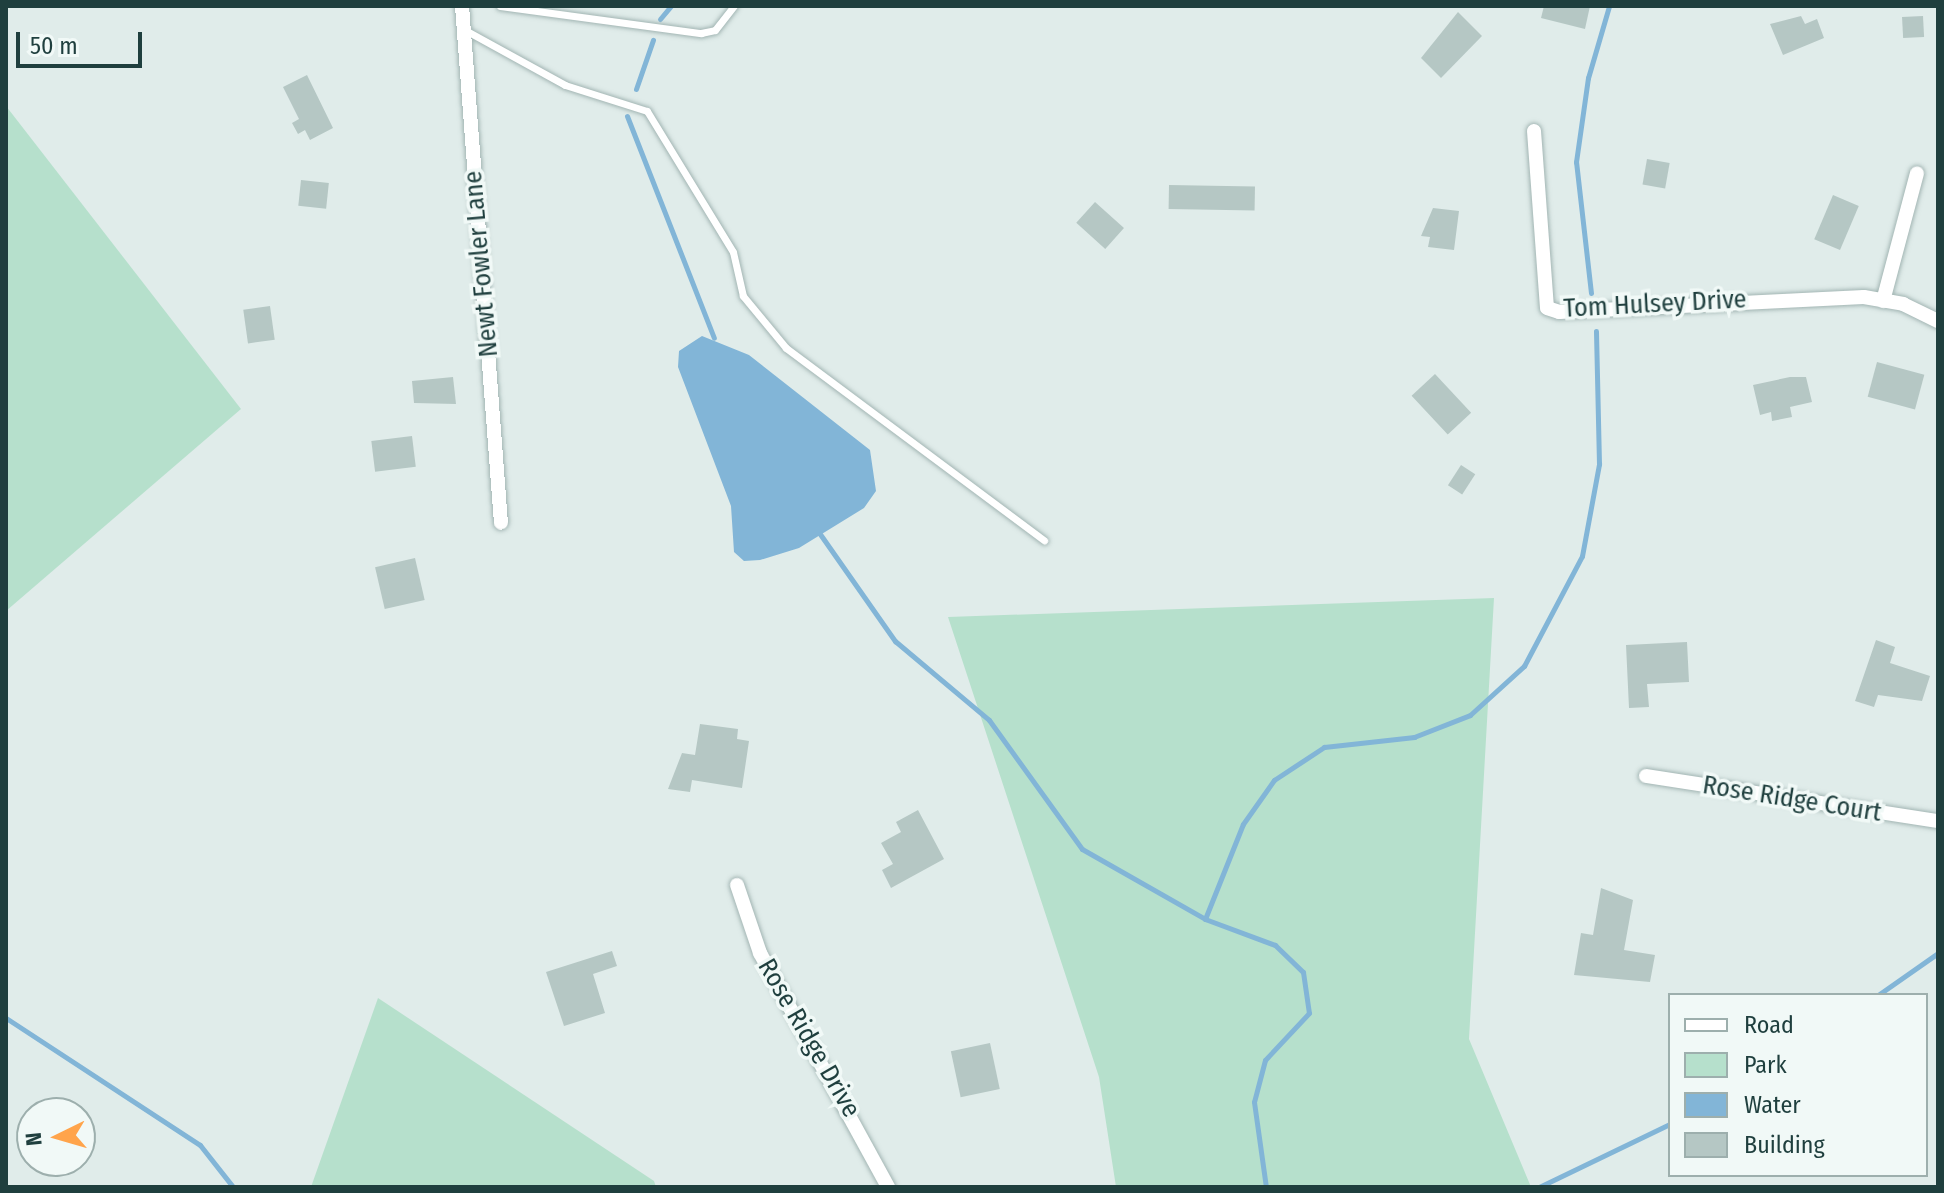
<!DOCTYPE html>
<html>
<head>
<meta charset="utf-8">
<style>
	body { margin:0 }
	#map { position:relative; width:1944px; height:1193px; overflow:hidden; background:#e0ecea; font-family:"Fira Sans Condensed",sans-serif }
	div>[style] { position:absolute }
	.green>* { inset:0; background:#b6e0cc }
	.water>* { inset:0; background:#82b5d7 }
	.stream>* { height:5px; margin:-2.5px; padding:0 2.5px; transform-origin:2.5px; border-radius:2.5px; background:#82b5d7 }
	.building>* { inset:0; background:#b5c7c4; transform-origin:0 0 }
	.roads { filter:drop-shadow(0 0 2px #a2b5b3) drop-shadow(0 0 2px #a2b5b3) }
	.lane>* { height:7px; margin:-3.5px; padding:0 3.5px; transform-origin:3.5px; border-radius:3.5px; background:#fff }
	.street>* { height:14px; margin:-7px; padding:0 7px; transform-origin:7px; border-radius:7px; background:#fff }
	span { translate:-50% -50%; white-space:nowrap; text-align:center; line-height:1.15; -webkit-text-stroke:7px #f1f9f7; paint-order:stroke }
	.street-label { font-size:26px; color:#1f3f3e }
	.frame { position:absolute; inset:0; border:8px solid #1f3f3e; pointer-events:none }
	.legend { position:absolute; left:1668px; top:993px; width:260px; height:184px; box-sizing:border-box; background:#f1f9f7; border:2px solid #9dafad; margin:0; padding:10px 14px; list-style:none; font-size:24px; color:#1f3f3e }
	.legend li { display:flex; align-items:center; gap:16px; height:40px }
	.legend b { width:40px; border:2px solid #9dafad }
	.north { position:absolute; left:16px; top:1097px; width:80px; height:80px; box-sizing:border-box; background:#f1f9f7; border:2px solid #9dafad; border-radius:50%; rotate:265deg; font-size:22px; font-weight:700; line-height:32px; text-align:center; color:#1f3f3e }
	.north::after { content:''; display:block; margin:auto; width:28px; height:36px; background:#ffa44b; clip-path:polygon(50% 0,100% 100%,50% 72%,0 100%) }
	.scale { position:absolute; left:16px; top:32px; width:126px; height:36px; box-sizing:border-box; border:4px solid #1f3f3e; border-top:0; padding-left:10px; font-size:24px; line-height:28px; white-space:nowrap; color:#1f3f3e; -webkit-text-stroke:6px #f1f9f7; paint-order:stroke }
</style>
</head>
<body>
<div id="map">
	<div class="green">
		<div style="clip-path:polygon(6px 106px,241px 409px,6px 611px)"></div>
		<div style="clip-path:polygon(1494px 598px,1469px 1039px,1531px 1187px,1116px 1187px,1099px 1077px,948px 617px)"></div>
		<div style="clip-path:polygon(378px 998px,654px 1181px,656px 1187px,311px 1187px)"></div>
	</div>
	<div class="water">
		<div style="clip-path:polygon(702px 336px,749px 355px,870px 450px,876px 491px,864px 508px,799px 548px,760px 560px,744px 561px,734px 552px,731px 506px,678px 367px,679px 351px)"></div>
	</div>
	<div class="stream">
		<div style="left:660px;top:19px;width:17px;rotate:-50deg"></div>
		<div style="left:636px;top:89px;width:52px;rotate:-70.9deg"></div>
		<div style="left:627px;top:116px;width:238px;rotate:68.6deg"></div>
		<div style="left:1591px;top:293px;width:132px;rotate:-96.5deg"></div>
		<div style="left:1576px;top:162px;width:85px;rotate:-81.9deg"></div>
		<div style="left:1588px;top:78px;width:75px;rotate:-73.7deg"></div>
		<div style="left:820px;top:534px;width:131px;rotate:55deg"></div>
		<div style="left:895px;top:641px;width:123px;rotate:40deg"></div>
		<div style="left:989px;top:720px;width:159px;rotate:54.2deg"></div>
		<div style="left:1082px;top:849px;width:142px;rotate:29.6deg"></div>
		<div style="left:1205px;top:919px;width:75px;rotate:20.4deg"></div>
		<div style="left:1275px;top:945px;width:39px;rotate:44deg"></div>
		<div style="left:1303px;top:972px;width:41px;rotate:81.7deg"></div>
		<div style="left:1309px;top:1013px;width:64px;rotate:133.1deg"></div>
		<div style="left:1265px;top:1060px;width:43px;rotate:104.7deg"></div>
		<div style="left:1254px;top:1102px;width:86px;rotate:82deg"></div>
		<div style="left:1205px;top:919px;width:102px;rotate:-68.2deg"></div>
		<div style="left:1243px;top:824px;width:54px;rotate:-54.8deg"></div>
		<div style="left:1274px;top:780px;width:60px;rotate:-33.4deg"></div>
		<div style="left:1324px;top:747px;width:91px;rotate:-6.3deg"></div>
		<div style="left:1414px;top:737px;width:60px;rotate:-21.4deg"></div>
		<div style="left:1470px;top:715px;width:73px;rotate:-42.2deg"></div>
		<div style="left:1524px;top:666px;width:124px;rotate:-62.2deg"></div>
		<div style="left:1582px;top:556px;width:94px;rotate:-79.5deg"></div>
		<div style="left:1599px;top:464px;width:133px;rotate:-91.3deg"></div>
		<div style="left:1878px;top:995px;width:73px;rotate:-35deg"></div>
		<div style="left:6px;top:1018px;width:232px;rotate:33.2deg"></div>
		<div style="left:200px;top:1145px;width:53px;rotate:51.8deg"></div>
		<div style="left:1539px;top:1187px;width:145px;rotate:-25.7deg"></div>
	</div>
	<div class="building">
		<div style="clip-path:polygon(1544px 6px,1590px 6px,1585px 29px,1541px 18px)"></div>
		<div style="clip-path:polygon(1458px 12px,1482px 36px,1441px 78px,1421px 58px)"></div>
		<div style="clip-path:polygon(1801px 16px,1805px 24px,1817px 19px,1824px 38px,1783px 55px,1770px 24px)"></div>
		<div style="left:1923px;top:16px;width:21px;height:21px;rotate:87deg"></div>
		<div style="clip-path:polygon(307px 75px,333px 128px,310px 140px,305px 130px,298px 134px,292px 123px,299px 119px,283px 87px)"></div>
		<div style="left:1647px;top:159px;width:23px;height:26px;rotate:10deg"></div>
		<div style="left:301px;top:180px;width:28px;height:26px;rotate:6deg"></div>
		<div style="left:1169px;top:185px;width:86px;height:24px;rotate:1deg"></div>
		<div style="left:1833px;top:195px;width:28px;height:48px;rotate:23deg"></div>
		<div style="left:1095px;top:202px;width:39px;height:28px;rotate:42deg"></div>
		<div style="clip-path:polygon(1433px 208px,1459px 211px,1454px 250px,1428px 247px,1430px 237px,1421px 236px)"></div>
		<div style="left:270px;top:306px;width:34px;height:27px;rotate:82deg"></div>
		<div style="left:1877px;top:362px;width:49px;height:36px;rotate:15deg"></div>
		<div style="left:1435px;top:374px;width:53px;height:32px;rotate:47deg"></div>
		<div style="clip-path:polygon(453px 377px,456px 404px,414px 403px,412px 381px)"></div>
		<div style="clip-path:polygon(1790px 377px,1806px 377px,1812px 402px,1790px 407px,1792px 417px,1772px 421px,1771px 412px,1760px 415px,1753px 385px)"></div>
		<div style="left:412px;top:436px;width:31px;height:41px;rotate:83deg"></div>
		<div style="left:1461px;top:465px;width:17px;height:24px;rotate:33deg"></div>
		<div style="left:415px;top:558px;width:43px;height:41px;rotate:77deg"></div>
		<div style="clip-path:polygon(1876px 640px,1895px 647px,1890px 663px,1930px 676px,1922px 701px,1878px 695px,1874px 707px,1855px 701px)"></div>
		<div style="clip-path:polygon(1687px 642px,1689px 682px,1647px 684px,1649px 707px,1629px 708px,1626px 645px)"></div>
		<div style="clip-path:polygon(700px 724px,738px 729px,737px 739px,749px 741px,742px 788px,692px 780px,690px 792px,668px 789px,682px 753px,695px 755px)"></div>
		<div style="clip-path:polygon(918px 810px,944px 859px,891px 888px,882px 870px,893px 864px,881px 843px,901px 832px,896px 822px)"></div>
		<div style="clip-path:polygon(1601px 888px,1633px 900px,1624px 950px,1655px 955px,1650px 982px,1574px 975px,1581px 933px,1593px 935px)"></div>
		<div style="clip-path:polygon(612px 951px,617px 966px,593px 974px,605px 1013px,564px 1026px,546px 972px)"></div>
		<div style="left:990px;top:1043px;width:47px;height:40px;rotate:78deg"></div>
	</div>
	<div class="roads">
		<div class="lane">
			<div style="left:500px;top:6px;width:203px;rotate:7.7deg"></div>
			<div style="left:701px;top:33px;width:14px;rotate:-12deg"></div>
			<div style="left:715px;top:30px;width:31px;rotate:-52deg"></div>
			<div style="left:465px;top:30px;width:114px;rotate:28.8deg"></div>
			<div style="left:565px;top:85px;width:86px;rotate:17.6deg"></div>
			<div style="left:647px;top:111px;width:165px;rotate:58.6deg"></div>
			<div style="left:733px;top:252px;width:45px;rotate:77.2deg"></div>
			<div style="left:743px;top:296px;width:67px;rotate:50.4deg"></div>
			<div style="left:786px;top:348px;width:322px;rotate:36.7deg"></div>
		</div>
		<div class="street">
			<div style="left:462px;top:6px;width:518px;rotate:85.69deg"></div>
			<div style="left:1534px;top:131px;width:177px;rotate:85.8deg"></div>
			<div style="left:1547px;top:308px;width:13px;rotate:18deg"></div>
			<div style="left:1559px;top:312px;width:305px;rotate:-2.8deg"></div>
			<div style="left:1864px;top:297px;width:40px;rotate:10deg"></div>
			<div style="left:1903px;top:304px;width:39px;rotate:26deg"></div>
			<div style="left:1883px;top:301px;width:132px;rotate:-75.1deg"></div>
			<div style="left:1646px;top:776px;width:295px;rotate:8.8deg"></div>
			<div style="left:737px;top:885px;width:72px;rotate:71.3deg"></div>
			<div style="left:760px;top:953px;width:267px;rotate:61.3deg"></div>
		</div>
	</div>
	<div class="street-label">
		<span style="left:481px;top:264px;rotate:-95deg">Newt Fowler Lane</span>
		<span style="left:1655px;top:304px;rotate:-3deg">Tom Hulsey Drive</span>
		<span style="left:1792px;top:799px;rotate:9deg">Rose Ridge Court</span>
		<span style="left:809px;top:1038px;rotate:60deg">Rose Ridge Drive</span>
	</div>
	<div class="frame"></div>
	<ul class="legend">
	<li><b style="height:10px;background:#fff"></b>Road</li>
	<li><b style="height:22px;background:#b6e0cc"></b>Park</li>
	<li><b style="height:22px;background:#82b5d7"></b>Water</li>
	<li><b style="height:22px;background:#b5c7c4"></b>Building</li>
	</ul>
	<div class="north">N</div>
	<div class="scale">50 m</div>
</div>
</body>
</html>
